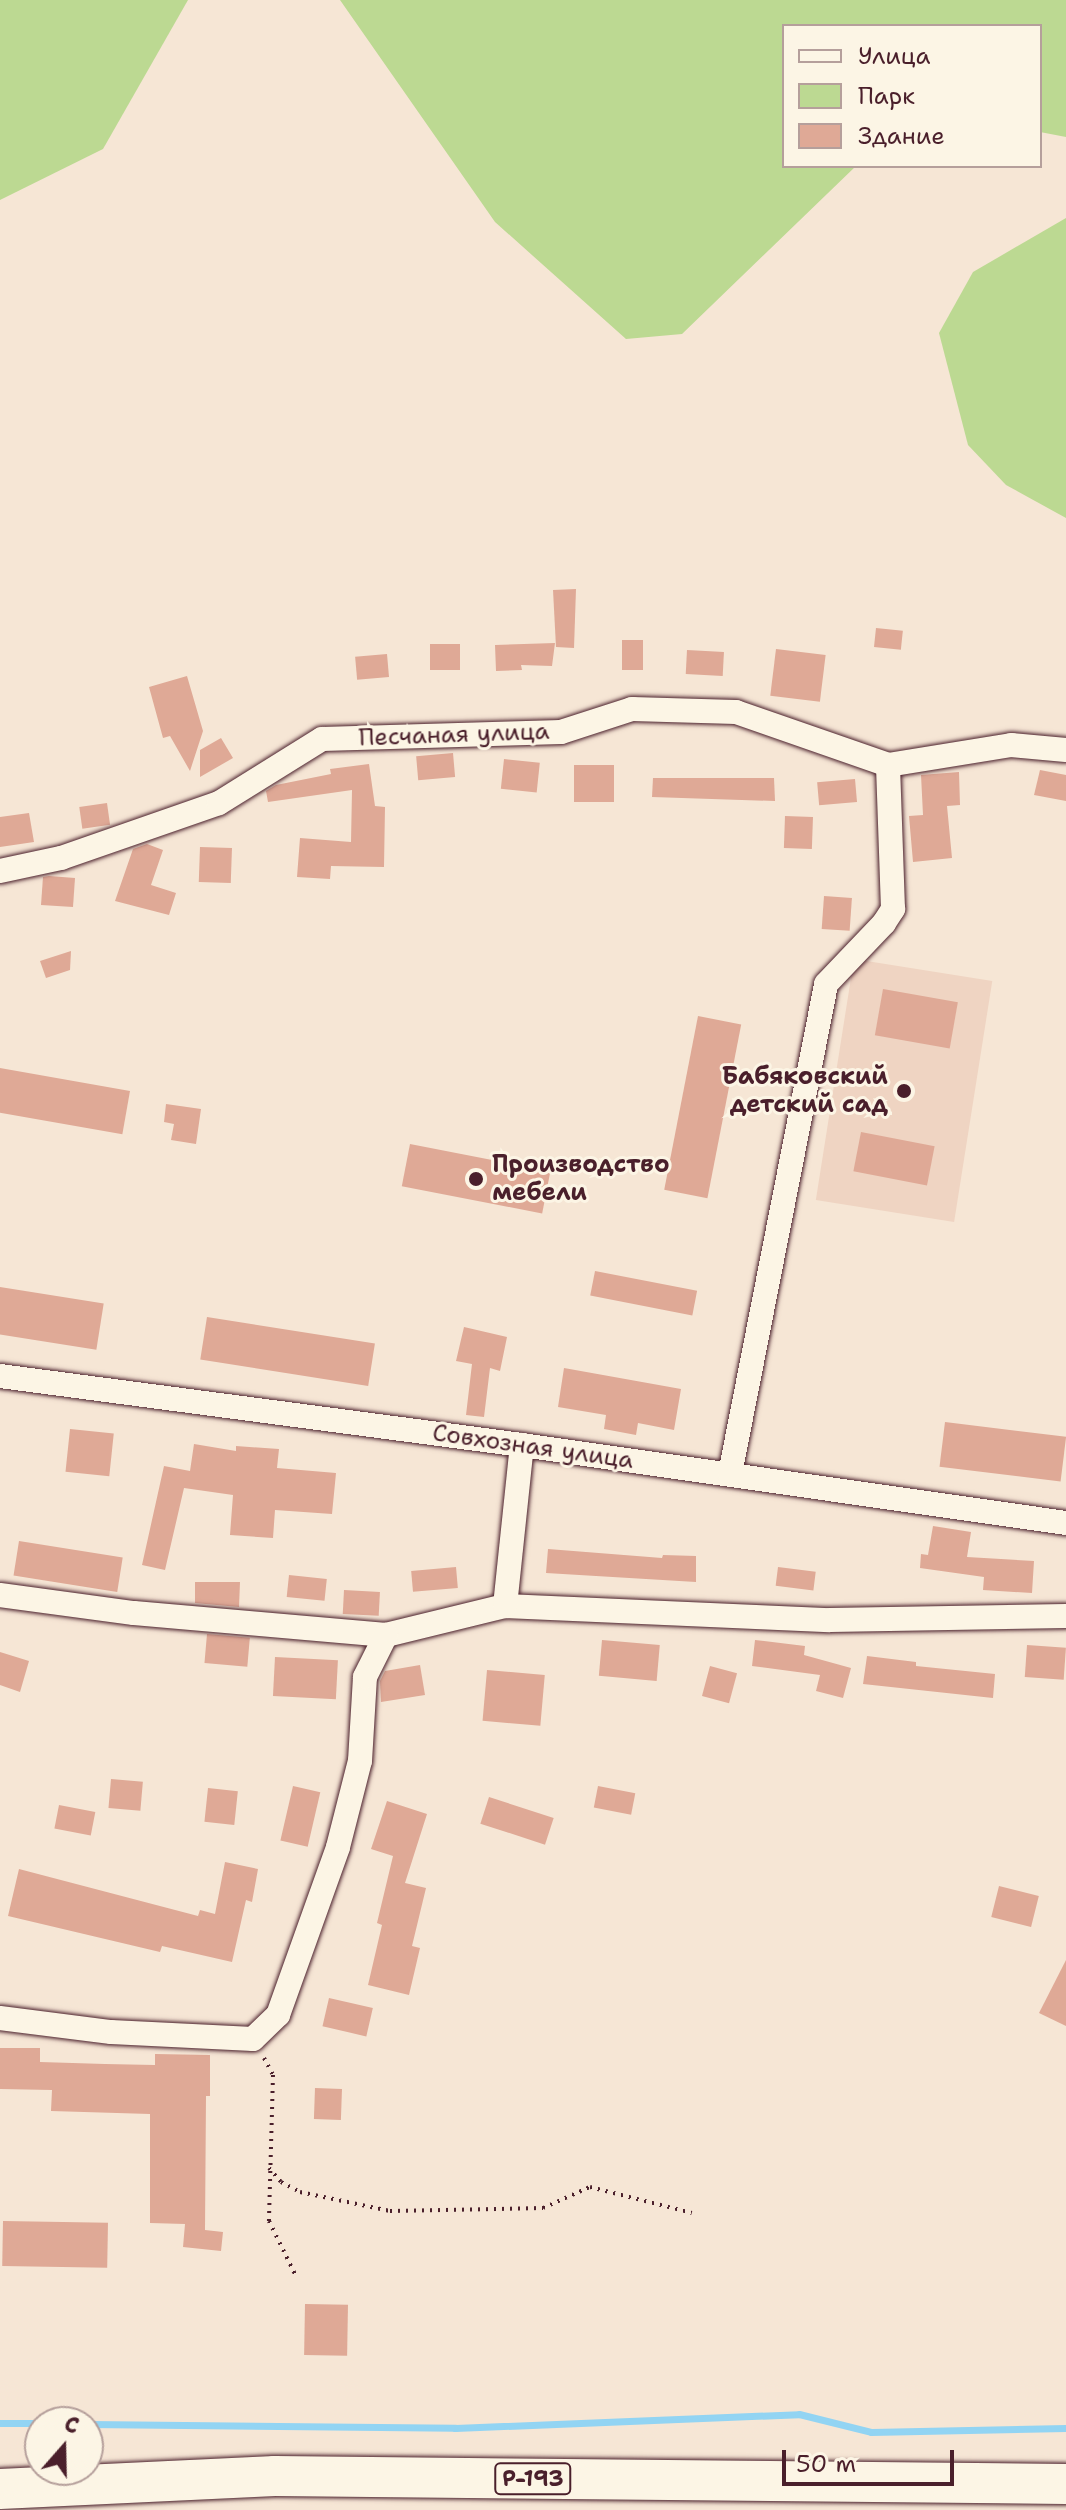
<!DOCTYPE html>
<html>
<head>
<meta charset="utf-8">
<style>
	body { margin:0 }
	#map { position:relative; width:1066px; height:2510px; overflow:hidden; background:#f6e6d5; font-family:"Shantell Sans",sans-serif }
	div>[style] { position:absolute }
	.built>* { inset:0; background:#efd4c2; transform-origin:0 0 }
	.green>* { inset:0; background:#bcd992 }
	.stream>* { height:7px; margin:-3.5px; padding:0 3.5px; transform-origin:3.5px; border-radius:3.5px; background:#92d4f3 }
	.building>* { inset:0; background:#dfa996; transform-origin:0 0 }
	.path>* { height:4px; margin-top:-2px; transform-origin:0; background:repeating-linear-gradient(90deg,#4a1f2b 0 2px,transparent 0 8px) }
	.roads { filter:drop-shadow(0 0 2px #4a1f2b) drop-shadow(0 0 2px #4a1f2b) }
	.minor>* { height:24px; margin:-12px; padding:0 12px; transform-origin:12px; border-radius:12px; background:#fcf5e5 }
	.trunk>* { height:40px; margin:-20px; padding:0 20px; transform-origin:20px; border-radius:20px; background:#fcf5e5 }
	.dots>* { width:22px; height:22px; translate:-50% -50%; box-sizing:border-box; border:4px solid #fcf5e5; border-radius:50% }
	span { translate:-50% -50%; white-space:nowrap; text-align:center; line-height:1.15; -webkit-text-stroke:6px #fcf5e5; paint-order:stroke }
	.shield-label span { padding:2px 6px; background:#fcf5e5; border:2px solid; border-radius:6px; -webkit-text-stroke-width:0 }
	.shield-label { font-size:22px; color:#4a1f2b; font-weight:700 }
	.street-label { font-size:24px; color:#4a1f2b }
	.poi-label { font-size:24px; color:#4a1f2b; font-weight:700 }
	.right { translate:-100% -50%; text-align:right }
	.left { translate:0 -50%; text-align:left }
	.legend { position:absolute; left:782px; top:24px; width:260px; height:144px; box-sizing:border-box; background:#fcf5e5; border:2px solid #b59f9b; margin:0; padding:10px 14px; list-style:none; font-size:24px; color:#4a1f2b }
	.legend li { display:flex; align-items:center; gap:16px; height:40px }
	.legend b { width:40px; border:2px solid #b59f9b }
	.north { position:absolute; left:24px; top:2406px; width:80px; height:80px; box-sizing:border-box; background:#fcf5e5; border:2px solid #b59f9b; border-radius:50%; rotate:20deg; font-size:22px; font-weight:700; line-height:32px; text-align:center; color:#4a1f2b }
	.north::after { content:''; display:block; margin:auto; width:28px; height:36px; background:#4a1f2b; clip-path:polygon(50% 0,100% 100%,50% 72%,0 100%) }
	.scale { position:absolute; left:782px; top:2450px; width:172px; height:36px; box-sizing:border-box; border:4px solid #4a1f2b; border-top:0; padding-left:10px; font-size:24px; line-height:28px; white-space:nowrap; color:#4a1f2b; -webkit-text-stroke:6px #fcf5e5; paint-order:stroke }
</style>
</head>
<body>
<div id="map">
	<div class="built">
		<div style="left:854px;top:959px;width:140px;height:244px;rotate:9deg"></div>
	</div>
	<div class="green">
		<div style="clip-path:polygon(0 0,188px 0,103px 149px,0 200px)"></div>
		<div style="clip-path:polygon(340px 0,1066px 0,1066px 137px,1040px 132px,1040px 26px,784px 26px,784px 166px,856px 166px,682px 334px,626px 339px,495px 222px)"></div>
		<div style="clip-path:polygon(1066px 218px,1066px 518px,1006px 485px,968px 445px,939px 333px,973px 272px)"></div>
	</div>
	<div class="stream">
		<div style="left:0;top:2423px;width:40px"></div>
		<div style="left:88px;top:2424px;width:367px;rotate:0.6deg"></div>
		<div style="left:455px;top:2428px;width:344px;rotate:-2.3deg"></div>
		<div style="left:799px;top:2414px;width:74px;rotate:14deg"></div>
		<div style="left:871px;top:2432px;width:195px;rotate:-1.2deg"></div>
	</div>
	<div class="building">
		<div style="clip-path:polygon(576px 589px,574px 648px,556px 647px,553px 590px)"></div>
		<div style="left:876px;top:628px;width:27px;height:19px;rotate:6deg"></div>
		<div style="left:622px;top:640px;width:21px;height:30px"></div>
		<div style="clip-path:polygon(555px 643px,552px 666px,521px 665px,522px 670px,496px 671px,495px 645px)"></div>
		<div style="left:430px;top:644px;width:30px;height:26px"></div>
		<div style="left:776px;top:649px;width:50px;height:47px;rotate:7deg"></div>
		<div style="left:687px;top:650px;width:37px;height:24px;rotate:3deg"></div>
		<div style="left:387px;top:654px;width:23px;height:32px;rotate:85deg"></div>
		<div style="clip-path:polygon(187px 676px,203px 731px,190px 771px,170px 736px,163px 738px,149px 687px)"></div>
		<div style="clip-path:polygon(221px 738px,233px 758px,200px 777px,200px 750px)"></div>
		<div style="left:453px;top:753px;width:24px;height:37px;rotate:85deg"></div>
		<div style="left:504px;top:759px;width:36px;height:30px;rotate:6deg"></div>
		<div style="clip-path:polygon(369px 764px,375px 806px,385px 807px,384px 867px,331px 866px,330px 879px,297px 877px,300px 838px,351px 842px,352px 790px,268px 802px,266px 791px,276px 785px,331px 774px,330px 769px)"></div>
		<div style="left:574px;top:765px;width:40px;height:37px"></div>
		<div style="clip-path:polygon(1040px 770px,1066px 775px,1066px 801px,1034px 795px)"></div>
		<div style="clip-path:polygon(959px 772px,960px 805px,947px 806px,952px 858px,913px 862px,909px 816px,923px 815px,921px 775px)"></div>
		<div style="clip-path:polygon(653px 778px,774px 778px,775px 801px,652px 797px)"></div>
		<div style="left:855px;top:779px;width:23px;height:38px;rotate:85deg"></div>
		<div style="left:107px;top:803px;width:22px;height:28px;rotate:82deg"></div>
		<div style="clip-path:polygon(29px 813px,34px 842px,0 847px,0 817px)"></div>
		<div style="left:785px;top:816px;width:28px;height:32px;rotate:2deg"></div>
		<div style="clip-path:polygon(147px 844px,163px 850px,151px 885px,176px 893px,169px 915px,115px 901px,133px 849px)"></div>
		<div style="left:200px;top:847px;width:32px;height:35px;rotate:2deg"></div>
		<div style="clip-path:polygon(49px 876px,75px 878px,73px 907px,41px 905px,43px 877px)"></div>
		<div style="left:824px;top:896px;width:28px;height:33px;rotate:4deg"></div>
		<div style="clip-path:polygon(71px 951px,70px 970px,46px 978px,40px 961px)"></div>
		<div style="left:883px;top:989px;width:76px;height:47px;rotate:10deg"></div>
		<div style="left:698px;top:1016px;width:44px;height:177px;rotate:11deg"></div>
		<div style="left:0;top:1068px;width:132px;height:44px;rotate:10deg"></div>
		<div style="clip-path:polygon(166px 1104px,201px 1109px,196px 1144px,171px 1140px,174px 1124px,164px 1122px)"></div>
		<div style="left:861px;top:1132px;width:75px;height:40px;rotate:11deg"></div>
		<div style="left:410px;top:1144px;width:143px;height:43px;rotate:11deg"></div>
		<div style="left:595px;top:1271px;width:104px;height:25px;rotate:11deg"></div>
		<div style="left:0;top:1287px;width:105px;height:47px;rotate:9deg"></div>
		<div style="left:207px;top:1317px;width:170px;height:43px;rotate:9deg"></div>
		<div style="clip-path:polygon(464px 1327px,507px 1337px,500px 1371px,490px 1368px,484px 1417px,466px 1415px,472px 1364px,456px 1361px)"></div>
		<div style="clip-path:polygon(564px 1368px,681px 1389px,674px 1430px,638px 1423px,636px 1435px,604px 1429px,606px 1415px,558px 1407px)"></div>
		<div style="left:945px;top:1422px;width:122px;height:45px;rotate:7deg"></div>
		<div style="left:70px;top:1429px;width:44px;height:43px;rotate:6deg"></div>
		<div style="clip-path:polygon(194px 1444px,236px 1451px,236px 1446px,279px 1449px,277px 1468px,336px 1473px,332px 1514px,275px 1510px,273px 1538px,230px 1535px,233px 1495px,184px 1488px,165px 1570px,142px 1565px,164px 1466px,190px 1471px)"></div>
		<div style="clip-path:polygon(933px 1526px,971px 1532px,967px 1557px,1034px 1561px,1032px 1593px,983px 1590px,984px 1577px,920px 1568px,921px 1554px,928px 1555px)"></div>
		<div style="left:19px;top:1541px;width:105px;height:35px;rotate:9deg"></div>
		<div style="clip-path:polygon(548px 1549px,662px 1558px,663px 1555px,696px 1556px,696px 1582px,546px 1573px)"></div>
		<div style="left:456px;top:1567px;width:21px;height:45px;rotate:85deg"></div>
		<div style="left:778px;top:1567px;width:38px;height:19px;rotate:7deg"></div>
		<div style="left:289px;top:1575px;width:38px;height:22px;rotate:6deg"></div>
		<div style="clip-path:polygon(195px 1582px,240px 1582px,239px 1607px,195px 1603px)"></div>
		<div style="left:344px;top:1590px;width:36px;height:24px;rotate:3deg"></div>
		<div style="left:207px;top:1634px;width:43px;height:29px;rotate:5deg"></div>
		<div style="left:602px;top:1640px;width:58px;height:36px;rotate:5deg"></div>
		<div style="clip-path:polygon(755px 1640px,805px 1646px,804px 1655px,851px 1668px,843px 1698px,816px 1691px,820px 1675px,752px 1666px)"></div>
		<div style="left:1027px;top:1645px;width:39px;height:32px;rotate:4deg"></div>
		<div style="clip-path:polygon(0 1652px,29px 1661px,20px 1692px,0 1685px)"></div>
		<div style="clip-path:polygon(867px 1656px,916px 1662px,916px 1666px,995px 1674px,993px 1698px,863px 1684px)"></div>
		<div style="left:275px;top:1657px;width:63px;height:39px;rotate:3deg"></div>
		<div style="clip-path:polygon(420px 1665px,425px 1695px,381px 1702px,380px 1681px,385px 1671px)"></div>
		<div style="left:710px;top:1666px;width:28px;height:31px;rotate:15deg"></div>
		<div style="left:487px;top:1670px;width:58px;height:51px;rotate:5deg"></div>
		<div style="left:111px;top:1779px;width:32px;height:29px;rotate:5deg"></div>
		<div style="left:293px;top:1786px;width:28px;height:56px;rotate:13deg"></div>
		<div style="left:598px;top:1786px;width:38px;height:22px;rotate:11deg"></div>
		<div style="left:208px;top:1788px;width:30px;height:34px;rotate:6deg"></div>
		<div style="left:489px;top:1797px;width:68px;height:28px;rotate:18deg"></div>
		<div style="clip-path:polygon(387px 1801px,427px 1814px,405px 1883px,426px 1888px,412px 1946px,420px 1948px,409px 1995px,368px 1985px,382px 1925px,377px 1923px,393px 1856px,371px 1849px)"></div>
		<div style="left:59px;top:1805px;width:37px;height:24px;rotate:11deg"></div>
		<div style="clip-path:polygon(225px 1862px,258px 1869px,252px 1902px,246px 1900px,232px 1962px,162px 1946px,160px 1952px,8px 1916px,19px 1869px,198px 1916px,200px 1910px,215px 1914px)"></div>
		<div style="left:999px;top:1886px;width:41px;height:32px;rotate:14deg"></div>
		<div style="clip-path:polygon(1066px 1960px,1066px 2026px,1039px 2013px)"></div>
		<div style="left:329px;top:1998px;width:45px;height:29px;rotate:13deg"></div>
		<div style="clip-path:polygon(0 2048px,40px 2048px,40px 2062px,105px 2064px,155px 2065px,155px 2054px,210px 2055px,210px 2096px,206px 2096px,205px 2230px,223px 2232px,221px 2251px,183px 2247px,185px 2224px,150px 2223px,150px 2114px,51px 2111px,52px 2090px,0 2089px)"></div>
		<div style="left:315px;top:2088px;width:27px;height:31px;rotate:2deg"></div>
		<div style="left:3px;top:2221px;width:105px;height:45px;rotate:1deg"></div>
		<div style="left:305px;top:2304px;width:43px;height:51px;rotate:1deg"></div>
	</div>
	<div class="path">
		<div style="left:264px;top:2058px;width:19px;rotate:62deg"></div>
		<div style="left:273px;top:2075px;width:146px;rotate:91.6deg"></div>
		<div style="left:269px;top:2221px;width:61px;rotate:63.9deg"></div>
		<div style="left:269px;top:2168px;width:18px;rotate:49deg"></div>
		<div style="left:281px;top:2182px;width:21px;rotate:28deg"></div>
		<div style="left:300px;top:2192px;width:92px;rotate:11.9deg"></div>
		<div style="left:390px;top:2211px;width:153px;rotate:-1.1deg"></div>
		<div style="left:543px;top:2208px;width:51px;rotate:-24.1deg"></div>
		<div style="left:590px;top:2187px;width:105px;rotate:14.3deg"></div>
	</div>
	<div class="roads">
		<div class="minor">
			<div style="left:0;top:871px;width:62px;rotate:-12deg"></div>
			<div style="left:61px;top:858px;width:167px;rotate:-19.2deg"></div>
			<div style="left:219px;top:803px;width:121px;rotate:-31.9deg"></div>
			<div style="left:322px;top:739px;width:239px;rotate:-1.7deg"></div>
			<div style="left:561px;top:732px;width:75px;rotate:-17.9deg"></div>
			<div style="left:632px;top:709px;width:104px;rotate:1.7deg"></div>
			<div style="left:736px;top:712px;width:161px;rotate:19.2deg"></div>
			<div style="left:888px;top:765px;width:125px;rotate:-9.2deg"></div>
			<div style="left:1011px;top:745px;width:55px;rotate:5.2deg"></div>
			<div style="left:0;top:1376px;width:527px;rotate:7.53deg"></div>
			<div style="left:522px;top:1445px;width:550px;rotate:8.16deg"></div>
			<div style="left:730px;top:1474px;width:499px;rotate:-78.9deg"></div>
			<div style="left:826px;top:984px;width:84px;rotate:-46.4deg"></div>
			<div style="left:884px;top:923px;width:17px;rotate:-57deg"></div>
			<div style="left:893px;top:909px;width:144px;rotate:-92deg"></div>
			<div style="left:0;top:1595px;width:135px;rotate:7.7deg"></div>
			<div style="left:134px;top:1613px;width:253px;rotate:5deg"></div>
			<div style="left:386px;top:1635px;width:122px;rotate:-13.7deg"></div>
			<div style="left:505px;top:1606px;width:325px;rotate:2.5deg"></div>
			<div style="left:830px;top:1620px;width:236px;rotate:-1deg"></div>
			<div style="left:505px;top:1606px;width:162px;rotate:-84deg"></div>
			<div style="left:0;top:2018px;width:112px;rotate:7.2deg"></div>
			<div style="left:111px;top:2032px;width:142px;rotate:2.8deg"></div>
			<div style="left:253px;top:2039px;width:35px;rotate:-44deg"></div>
			<div style="left:278px;top:2015px;width:178px;rotate:-70.3deg"></div>
			<div style="left:338px;top:1847px;width:89px;rotate:-75.7deg"></div>
			<div style="left:360px;top:1761px;width:84px;rotate:-86.6deg"></div>
			<div style="left:365px;top:1677px;width:47px;rotate:-63.4deg"></div>
		</div>
		<div class="trunk">
			<div style="left:0;top:2489px;width:275px;rotate:-2.7deg"></div>
			<div style="left:275px;top:2476px;width:791px;rotate:0.58deg"></div>
		</div>
	</div>
	<div class="dots">
		<div style="left:904px;top:1091px;background:#4a1f2b"></div>
		<div style="left:476px;top:1179px;background:#4a1f2b"></div>
	</div>
	<div class="shield-label">
		<span style="left:533px;top:2479px">Р-193</span>
	</div>
	<div class="street-label">
		<span style="left:454px;top:735px;rotate:-2deg">Песчаная улица</span>
		<span style="left:533px;top:1447px;rotate:8deg">Совхозная улица</span>
	</div>
	<div class="poi-label">
		<span class="right" style="left:888px;top:1091px">Бабяковский<br>детский сад</span>
		<span class="left" style="left:492px;top:1179px">Производство<br>мебели</span>
	</div>
	<ul class="legend">
	<li><b style="height:10px;background:#fcf5e5"></b>Улица</li>
	<li><b style="height:22px;background:#bcd992"></b>Парк</li>
	<li><b style="height:22px;background:#dfa996"></b>Здание</li>
	</ul>
	<div class="north">С</div>
	<div class="scale">50 m</div>
</div>
</body>
</html>
